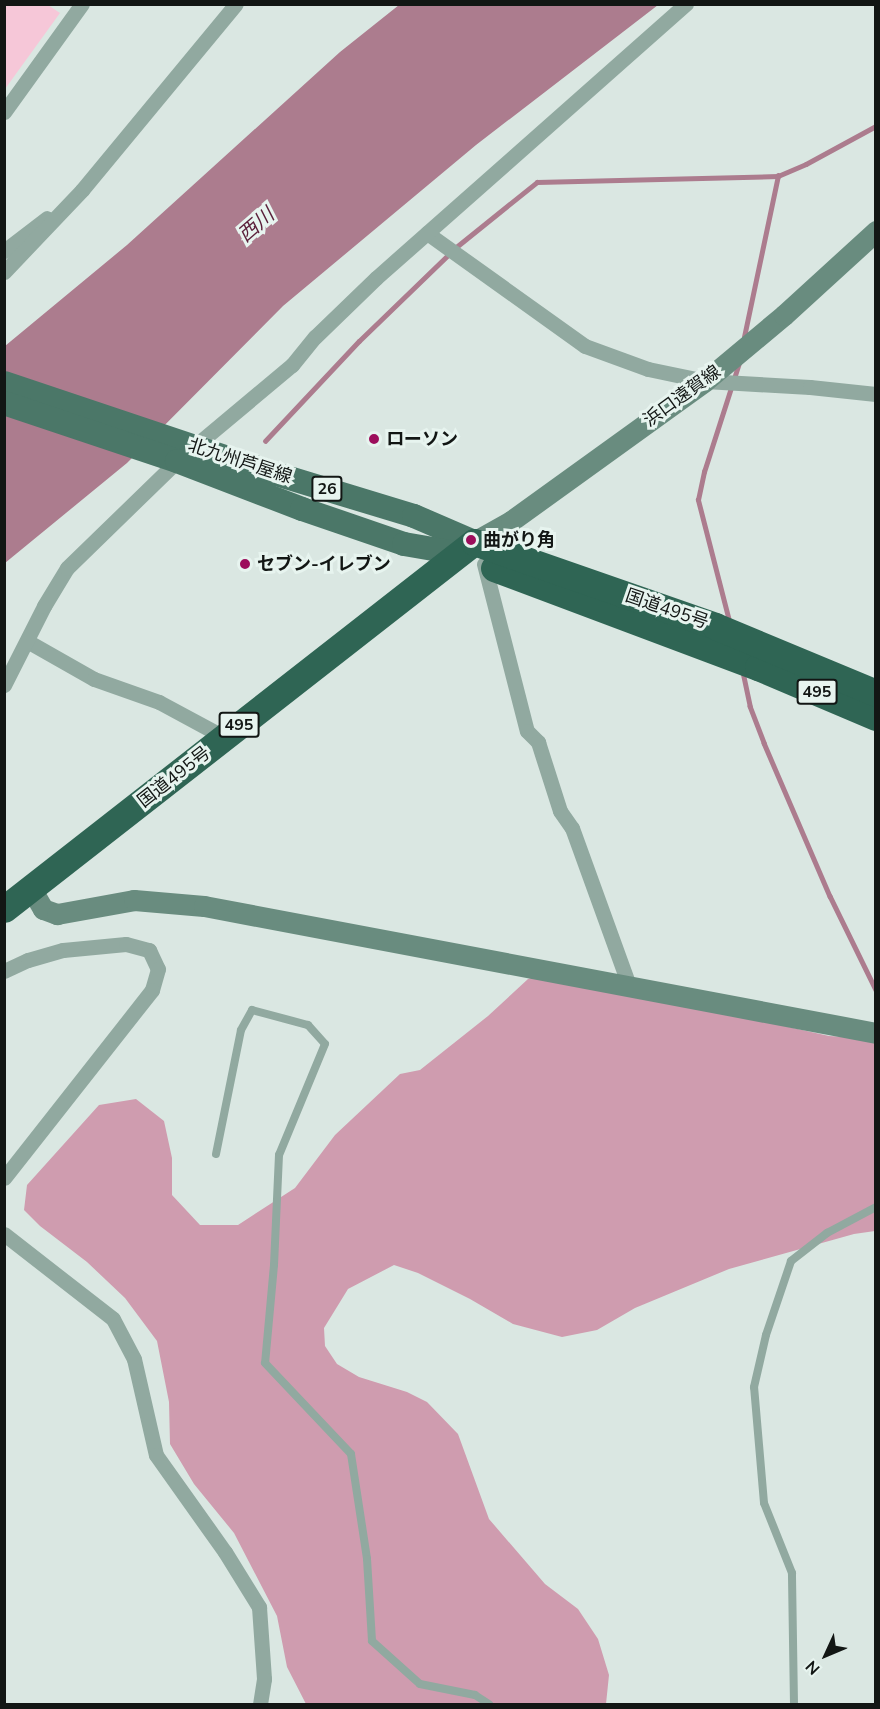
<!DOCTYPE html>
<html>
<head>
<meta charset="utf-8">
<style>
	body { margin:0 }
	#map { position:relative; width:880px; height:1709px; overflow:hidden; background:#dae7e2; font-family:"Nunito Sans","Noto Sans JP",sans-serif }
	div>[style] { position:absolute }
	.green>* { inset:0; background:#f6c7d8 }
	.forest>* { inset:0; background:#cf9caf }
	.water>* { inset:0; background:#ac7c8e }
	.stream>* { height:4.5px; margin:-2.25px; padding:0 2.25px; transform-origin:2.25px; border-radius:2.25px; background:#ac7c8e }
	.lane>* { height:8px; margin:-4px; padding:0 4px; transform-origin:4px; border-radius:4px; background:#91a9a0 }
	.street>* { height:15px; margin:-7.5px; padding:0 7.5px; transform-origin:7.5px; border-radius:7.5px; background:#91a9a0 }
	.secondary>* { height:21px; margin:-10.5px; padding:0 10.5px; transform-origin:10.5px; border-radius:10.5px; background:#698c7f }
	.primary>* { height:24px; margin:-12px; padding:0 12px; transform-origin:12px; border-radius:12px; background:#4b7768 }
	.highway>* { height:27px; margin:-13.5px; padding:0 13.5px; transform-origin:13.5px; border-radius:13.5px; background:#2f6554 }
	.dots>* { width:16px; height:16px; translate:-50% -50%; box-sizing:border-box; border:3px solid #e7f4ef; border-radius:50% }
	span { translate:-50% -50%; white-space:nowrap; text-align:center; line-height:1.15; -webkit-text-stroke:6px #e7f4ef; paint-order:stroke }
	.shield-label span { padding:2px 4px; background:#e7f4ef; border:2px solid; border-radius:4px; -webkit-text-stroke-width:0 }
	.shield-label { font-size:16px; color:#121614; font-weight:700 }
	.street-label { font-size:18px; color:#121614 }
	.poi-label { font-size:18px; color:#121614; font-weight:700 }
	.left { translate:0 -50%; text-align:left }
	.water-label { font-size:20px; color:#5b1f3a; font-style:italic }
	.frame { position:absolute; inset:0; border:6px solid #121614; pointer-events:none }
	.north { position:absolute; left:796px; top:1625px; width:60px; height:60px; -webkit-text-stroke:4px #e7f4ef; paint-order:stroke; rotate:226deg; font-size:16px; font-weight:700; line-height:24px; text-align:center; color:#121614 }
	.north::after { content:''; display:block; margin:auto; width:21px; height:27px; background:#121614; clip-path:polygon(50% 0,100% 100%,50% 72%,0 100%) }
</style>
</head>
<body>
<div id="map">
	<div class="green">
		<div style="clip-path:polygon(5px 4px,48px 5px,60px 13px,5px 89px)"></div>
	</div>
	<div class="forest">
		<div style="clip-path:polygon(546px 973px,829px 1036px,875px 1039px,875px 1231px,854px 1234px,729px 1269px,635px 1308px,597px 1330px,562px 1337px,513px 1324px,470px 1299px,418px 1273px,394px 1265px,348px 1289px,324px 1328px,325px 1346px,337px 1364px,359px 1377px,407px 1392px,427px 1402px,458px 1434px,489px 1519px,545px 1584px,578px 1609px,598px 1639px,609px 1675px,606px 1704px,306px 1704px,287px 1667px,277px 1616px,234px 1533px,194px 1484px,170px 1444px,169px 1402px,157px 1341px,125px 1298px,87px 1262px,40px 1226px,24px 1210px,27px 1185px,99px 1105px,136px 1099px,164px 1121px,172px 1158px,172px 1195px,200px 1225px,238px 1225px,295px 1188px,335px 1135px,400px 1074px,420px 1070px,488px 1016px,528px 979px)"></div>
	</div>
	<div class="water">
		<div style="clip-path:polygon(399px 5px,658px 5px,476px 145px,283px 306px,127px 463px,5px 563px,5px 346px,127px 245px,340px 52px)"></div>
	</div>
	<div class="stream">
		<div style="left:455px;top:248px;width:105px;rotate:-38.8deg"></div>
		<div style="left:537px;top:182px;width:241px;rotate:-1.4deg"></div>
		<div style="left:778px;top:176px;width:30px;rotate:-23deg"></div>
		<div style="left:806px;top:164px;width:80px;rotate:-28.5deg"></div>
		<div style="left:744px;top:337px;width:165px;rotate:-78.1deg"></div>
		<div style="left:265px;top:441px;width:137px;rotate:-46.8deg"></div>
		<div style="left:359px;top:341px;width:125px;rotate:-44deg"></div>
		<div style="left:729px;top:621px;width:125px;rotate:-104.4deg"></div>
		<div style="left:698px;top:500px;width:29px;rotate:-78deg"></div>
		<div style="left:704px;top:472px;width:114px;rotate:-72.2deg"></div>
		<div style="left:743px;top:672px;width:35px;rotate:78deg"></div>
		<div style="left:750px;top:706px;width:40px;rotate:69deg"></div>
		<div style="left:764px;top:743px;width:167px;rotate:66.7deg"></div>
		<div style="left:830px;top:896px;width:105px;rotate:63.9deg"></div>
	</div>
	<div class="lane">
		<div style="left:216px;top:1154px;width:126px;rotate:-78.6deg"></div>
		<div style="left:241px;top:1030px;width:23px;rotate:-61deg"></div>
		<div style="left:252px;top:1010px;width:58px;rotate:15deg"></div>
		<div style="left:308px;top:1025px;width:25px;rotate:48deg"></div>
		<div style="left:325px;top:1044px;width:120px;rotate:112.5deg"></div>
		<div style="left:279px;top:1155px;width:110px;rotate:92.6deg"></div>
		<div style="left:274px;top:1265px;width:98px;rotate:95.2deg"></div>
		<div style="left:265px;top:1363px;width:125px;rotate:46.6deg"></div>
		<div style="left:351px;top:1454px;width:106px;rotate:81.3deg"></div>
		<div style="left:367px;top:1559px;width:82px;rotate:86.5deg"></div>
		<div style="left:372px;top:1641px;width:64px;rotate:41.9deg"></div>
		<div style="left:420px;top:1684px;width:56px;rotate:11.3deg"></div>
		<div style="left:475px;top:1695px;width:17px;rotate:33deg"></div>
		<div style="left:794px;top:1704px;width:131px;rotate:-90.9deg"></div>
		<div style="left:792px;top:1573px;width:75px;rotate:-111.8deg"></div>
		<div style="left:764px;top:1503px;width:116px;rotate:-94.9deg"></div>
		<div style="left:754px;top:1387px;width:53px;rotate:-77deg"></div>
		<div style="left:766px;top:1335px;width:78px;rotate:-71.3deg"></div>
		<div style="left:791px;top:1261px;width:46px;rotate:-37.9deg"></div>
		<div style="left:827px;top:1233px;width:55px;rotate:-28deg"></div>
	</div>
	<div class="street">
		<div style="left:4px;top:112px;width:133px;rotate:-54.2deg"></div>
		<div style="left:427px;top:233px;width:194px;rotate:35.6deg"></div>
		<div style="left:585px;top:346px;width:67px;rotate:20.1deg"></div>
		<div style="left:648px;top:369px;width:58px;rotate:11.9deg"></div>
		<div style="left:705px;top:381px;width:105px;rotate:3.3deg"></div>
		<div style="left:810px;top:387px;width:66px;rotate:6.1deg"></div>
		<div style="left:4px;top:251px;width:54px;rotate:-37.5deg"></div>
		<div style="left:4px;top:272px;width:113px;rotate:-46.4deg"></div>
		<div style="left:82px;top:190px;width:241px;rotate:-50.4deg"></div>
		<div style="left:484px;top:564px;width:172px;rotate:75.6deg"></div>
		<div style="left:527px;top:731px;width:16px;rotate:45deg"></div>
		<div style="left:538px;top:742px;width:72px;rotate:72.3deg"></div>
		<div style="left:560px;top:811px;width:21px;rotate:55deg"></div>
		<div style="left:572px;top:828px;width:170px;rotate:70.1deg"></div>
		<div style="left:27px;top:641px;width:77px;rotate:29.6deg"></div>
		<div style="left:94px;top:679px;width:69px;rotate:19.5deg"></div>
		<div style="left:159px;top:702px;width:74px;rotate:28.3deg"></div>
		<div style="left:4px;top:685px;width:89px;rotate:-63.1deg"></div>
		<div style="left:44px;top:606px;width:44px;rotate:-58.8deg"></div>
		<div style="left:67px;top:568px;width:153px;rotate:-44.2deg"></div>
		<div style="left:177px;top:461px;width:150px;rotate:-39.9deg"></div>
		<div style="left:292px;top:365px;width:36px;rotate:-51deg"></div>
		<div style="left:315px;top:337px;width:85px;rotate:-44deg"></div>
		<div style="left:376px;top:278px;width:414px;rotate:-41.5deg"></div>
		<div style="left:4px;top:971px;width:26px;rotate:-25deg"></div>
		<div style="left:28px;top:960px;width:36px;rotate:-16deg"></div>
		<div style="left:63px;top:950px;width:63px;rotate:-5.4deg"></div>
		<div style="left:126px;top:944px;width:24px;rotate:15deg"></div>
		<div style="left:149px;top:950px;width:21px;rotate:65deg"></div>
		<div style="left:158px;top:969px;width:22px;rotate:106deg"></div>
		<div style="left:152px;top:990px;width:239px;rotate:128.2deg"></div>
		<div style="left:4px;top:1234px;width:138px;rotate:37.9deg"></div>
		<div style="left:113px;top:1319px;width:45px;rotate:62.3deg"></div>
		<div style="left:134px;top:1359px;width:98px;rotate:77.1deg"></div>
		<div style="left:156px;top:1455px;width:119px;rotate:54.6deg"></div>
		<div style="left:225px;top:1552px;width:65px;rotate:58.3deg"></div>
		<div style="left:259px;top:1607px;width:72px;rotate:86deg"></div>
		<div style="left:264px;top:1679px;width:25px;rotate:99deg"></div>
	</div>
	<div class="secondary">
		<div style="left:474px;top:542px;width:43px;rotate:-29.6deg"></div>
		<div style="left:511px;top:521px;width:239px;rotate:-35.8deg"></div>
		<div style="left:705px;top:381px;width:103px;rotate:-39.9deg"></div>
		<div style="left:784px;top:315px;width:125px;rotate:-42.4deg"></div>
		<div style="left:32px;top:890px;width:22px;rotate:60deg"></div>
		<div style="left:43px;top:909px;width:15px;rotate:20deg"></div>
		<div style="left:57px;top:914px;width:78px;rotate:-10.3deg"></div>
		<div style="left:134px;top:900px;width:70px;rotate:4.9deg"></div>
		<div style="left:204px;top:906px;width:684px;rotate:10.7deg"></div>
	</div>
	<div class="primary">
		<div style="left:4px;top:383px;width:287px;rotate:18.5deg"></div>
		<div style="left:276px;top:474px;width:144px;rotate:16.9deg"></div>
		<div style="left:414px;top:516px;width:65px;rotate:23.4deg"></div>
		<div style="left:4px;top:403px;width:182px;rotate:18.5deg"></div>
		<div style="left:177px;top:461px;width:134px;rotate:21deg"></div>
		<div style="left:302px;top:509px;width:108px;rotate:18.9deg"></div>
		<div style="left:404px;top:544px;width:53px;rotate:9.8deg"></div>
	</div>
	<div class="highway">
		<div style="left:494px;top:568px;width:282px;rotate:20.6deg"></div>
		<div style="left:758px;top:667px;width:128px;rotate:23deg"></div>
		<div style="left:4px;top:909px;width:596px;rotate:-37.98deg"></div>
		<div style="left:474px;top:542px;width:255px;rotate:19.2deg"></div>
		<div style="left:715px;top:626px;width:174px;rotate:22.6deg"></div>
	</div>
	<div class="dots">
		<div style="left:374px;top:439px;background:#9c0e5c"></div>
		<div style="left:471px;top:540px;background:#9c0e5c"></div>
		<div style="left:245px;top:564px;background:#9c0e5c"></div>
	</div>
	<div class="shield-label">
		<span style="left:327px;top:489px">26</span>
		<span style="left:817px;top:692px">495</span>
		<span style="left:239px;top:725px">495</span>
	</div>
	<div class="street-label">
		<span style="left:682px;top:396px;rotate:-36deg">浜口遠賀線</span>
		<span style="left:240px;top:461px;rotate:18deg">北九州芦屋線</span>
		<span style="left:667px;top:609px;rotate:19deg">国道495号</span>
		<span style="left:174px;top:777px;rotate:-38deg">国道495号</span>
	</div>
	<div class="poi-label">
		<span class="left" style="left:386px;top:439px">ローソン</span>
		<span class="left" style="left:483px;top:540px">曲がり角</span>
		<span class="left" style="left:257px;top:564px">セブン-イレブン</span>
	</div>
	<div class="water-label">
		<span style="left:256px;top:225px;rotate:-41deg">西川</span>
	</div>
	<div class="frame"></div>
	<div class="north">N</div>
</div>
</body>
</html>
